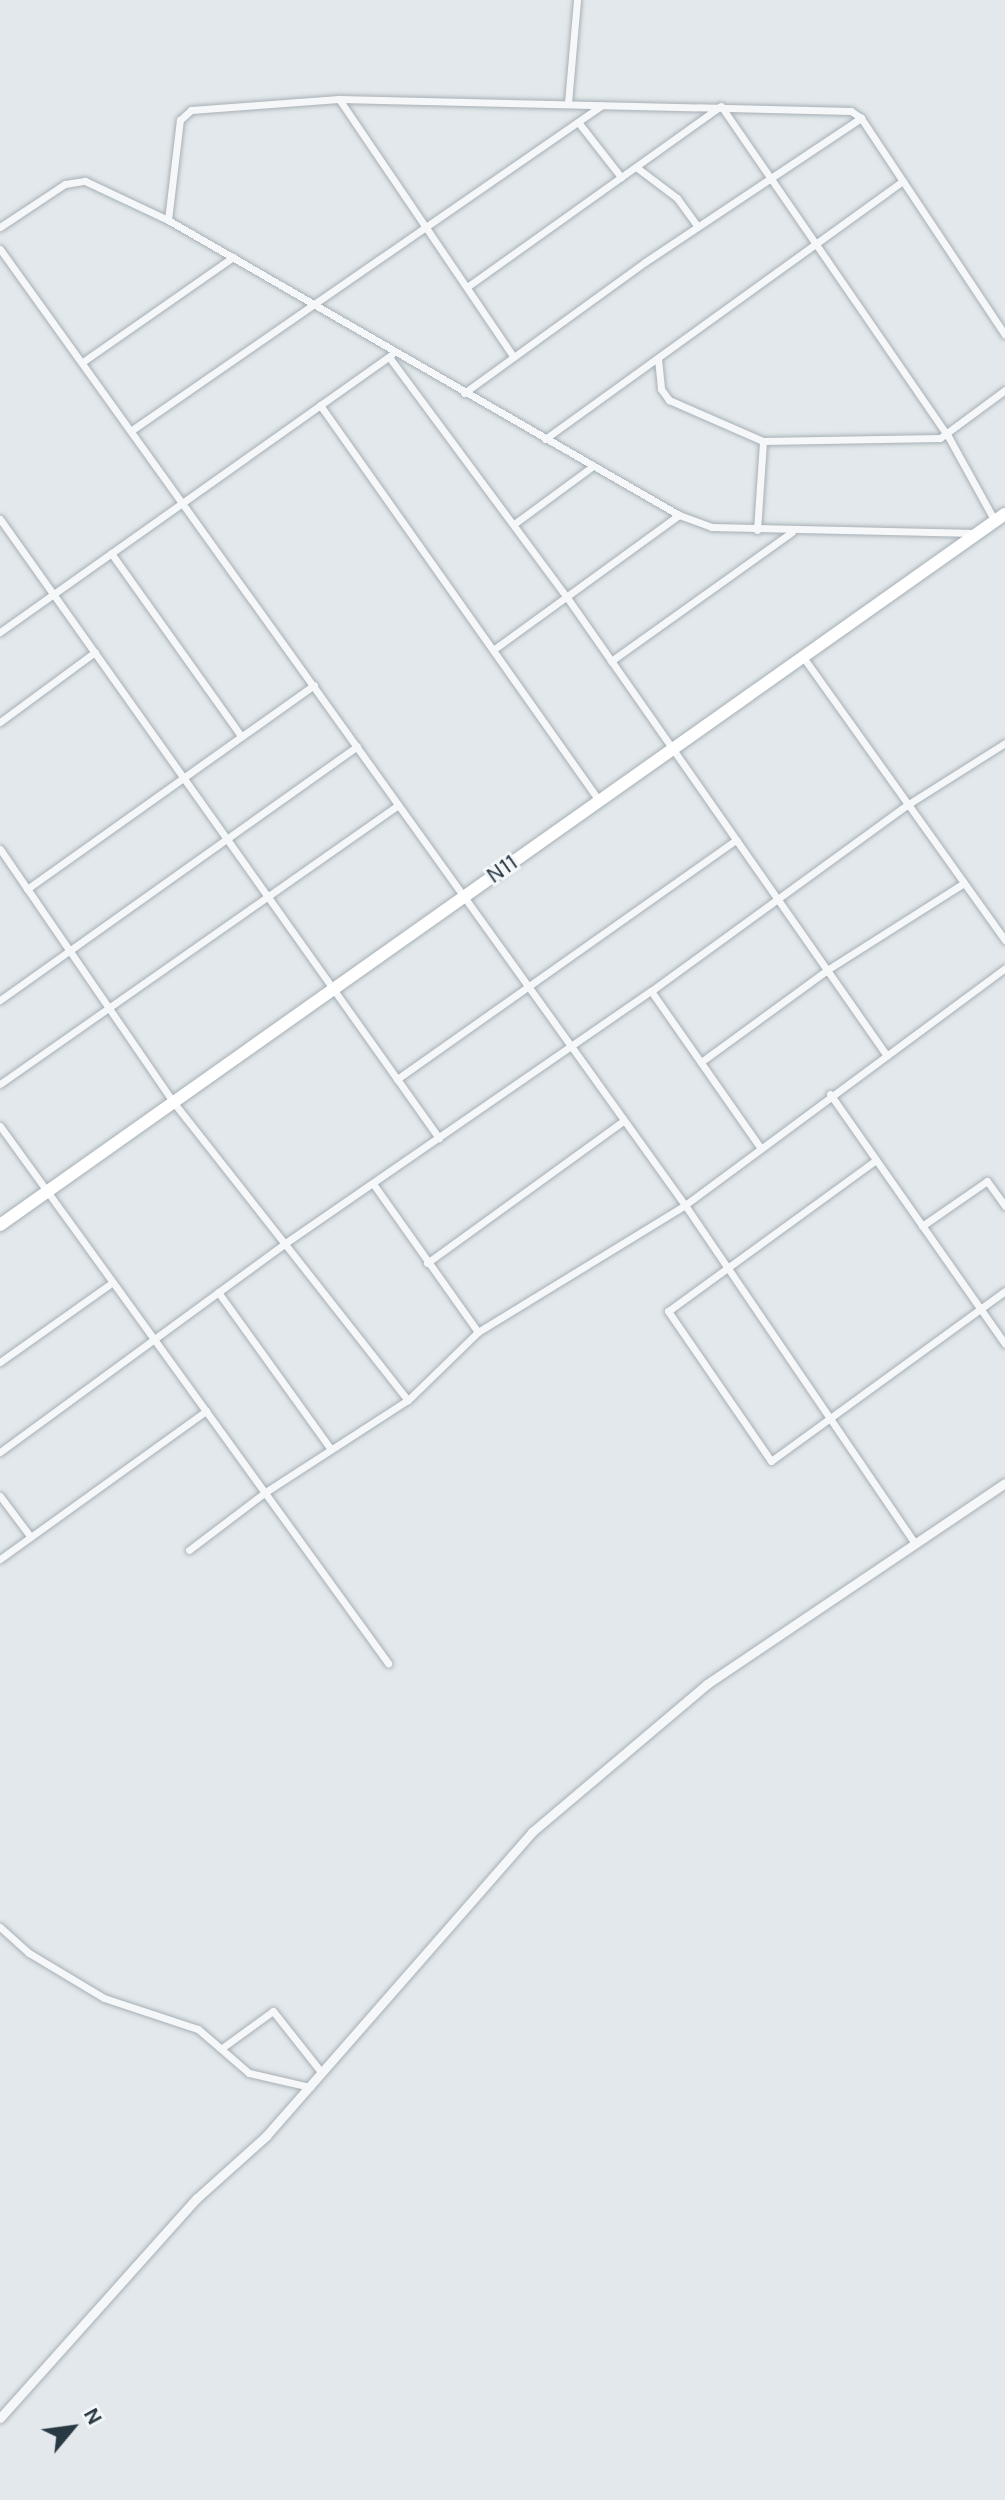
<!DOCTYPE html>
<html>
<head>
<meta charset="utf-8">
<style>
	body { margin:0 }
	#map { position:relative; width:1005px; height:2500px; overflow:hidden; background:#e2e8eb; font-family:Karla,sans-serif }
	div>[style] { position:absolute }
	.roads { filter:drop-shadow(0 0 2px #a7b0b6) drop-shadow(0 0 2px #a7b0b6) }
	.minor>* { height:7px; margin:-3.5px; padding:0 3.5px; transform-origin:3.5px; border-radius:3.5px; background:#f5f7f9 }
	.tertiary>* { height:9px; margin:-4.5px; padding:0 4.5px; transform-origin:4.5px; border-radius:4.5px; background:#f5f7f9 }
	.primary>* { height:12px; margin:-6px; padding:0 6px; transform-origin:6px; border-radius:6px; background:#fff }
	span { translate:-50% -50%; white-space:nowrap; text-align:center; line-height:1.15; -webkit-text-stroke:6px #f2f6f8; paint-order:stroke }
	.street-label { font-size:24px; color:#293944 }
	.north { position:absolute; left:32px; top:2388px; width:80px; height:80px; -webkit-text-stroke:6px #f2f6f8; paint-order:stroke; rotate:61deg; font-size:22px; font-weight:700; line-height:32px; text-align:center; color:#293944 }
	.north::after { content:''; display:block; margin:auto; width:28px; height:36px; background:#293944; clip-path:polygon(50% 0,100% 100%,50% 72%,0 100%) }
</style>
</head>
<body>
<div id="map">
	<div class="roads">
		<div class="minor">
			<div style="left:339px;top:99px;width:310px;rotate:55.9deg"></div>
			<div style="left:568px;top:103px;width:103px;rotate:-85deg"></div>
			<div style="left:721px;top:106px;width:401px;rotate:55.5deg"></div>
			<div style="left:948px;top:436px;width:97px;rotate:61.1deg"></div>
			<div style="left:578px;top:122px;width:70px;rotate:52deg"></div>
			<div style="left:636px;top:167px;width:51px;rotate:37.1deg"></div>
			<div style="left:677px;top:198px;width:34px;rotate:54deg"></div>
			<div style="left:168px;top:220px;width:101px;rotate:-83.2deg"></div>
			<div style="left:180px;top:120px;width:15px;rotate:-42deg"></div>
			<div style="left:191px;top:110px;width:148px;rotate:-4.3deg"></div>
			<div style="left:339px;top:99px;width:512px;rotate:1.34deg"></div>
			<div style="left:851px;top:111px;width:12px;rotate:35deg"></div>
			<div style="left:861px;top:118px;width:260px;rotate:56.4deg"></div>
			<div style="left:0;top:227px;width:78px;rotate:-33.5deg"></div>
			<div style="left:65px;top:184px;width:20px;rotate:-9deg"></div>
			<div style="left:85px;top:181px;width:92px;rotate:25.2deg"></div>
			<div style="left:168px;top:220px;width:590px;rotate:30deg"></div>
			<div style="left:679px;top:515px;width:35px;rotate:20deg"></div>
			<div style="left:712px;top:527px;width:264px;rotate:1.3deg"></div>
			<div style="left:0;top:249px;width:1176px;rotate:54.38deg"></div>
			<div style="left:685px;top:1205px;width:410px;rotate:55.8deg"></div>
			<div style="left:467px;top:287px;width:310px;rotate:-35.5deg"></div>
			<div style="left:389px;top:357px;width:297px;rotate:53.5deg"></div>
			<div style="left:566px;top:596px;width:557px;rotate:55.08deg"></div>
			<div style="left:658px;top:359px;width:30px;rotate:84deg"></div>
			<div style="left:661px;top:389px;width:14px;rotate:54deg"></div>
			<div style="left:669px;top:400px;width:103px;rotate:23.6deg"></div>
			<div style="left:763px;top:441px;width:177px;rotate:-1deg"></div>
			<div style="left:940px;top:438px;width:81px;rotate:-36.4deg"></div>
			<div style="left:84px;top:361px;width:182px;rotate:-34.9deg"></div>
			<div style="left:464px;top:393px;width:223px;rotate:-35.9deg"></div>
			<div style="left:645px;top:262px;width:260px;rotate:-33.7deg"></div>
			<div style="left:320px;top:405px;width:484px;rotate:54.8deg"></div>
			<div style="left:132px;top:430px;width:571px;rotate:-34.66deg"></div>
			<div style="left:545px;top:439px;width:441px;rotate:-35.8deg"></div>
			<div style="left:0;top:519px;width:759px;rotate:54.66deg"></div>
			<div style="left:514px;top:524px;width:98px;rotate:-36.3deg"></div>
			<div style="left:757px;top:530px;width:89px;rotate:-86.1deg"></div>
			<div style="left:111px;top:553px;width:224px;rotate:54.6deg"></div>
			<div style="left:0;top:632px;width:479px;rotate:-35.3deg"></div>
			<div style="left:493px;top:650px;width:230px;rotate:-36deg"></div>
			<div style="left:803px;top:657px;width:348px;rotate:54.5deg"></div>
			<div style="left:611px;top:661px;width:222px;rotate:-35.5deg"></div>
			<div style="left:0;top:722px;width:118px;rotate:-36.4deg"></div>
			<div style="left:0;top:849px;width:308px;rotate:55.6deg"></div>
			<div style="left:174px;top:1103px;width:378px;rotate:51.8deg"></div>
			<div style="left:27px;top:889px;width:352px;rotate:-35.4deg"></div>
			<div style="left:651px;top:991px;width:190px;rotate:55.1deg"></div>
			<div style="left:0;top:1000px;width:438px;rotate:-35.4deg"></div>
			<div style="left:701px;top:1062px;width:156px;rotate:-36.1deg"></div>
			<div style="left:827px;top:970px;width:162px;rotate:-32.4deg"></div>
			<div style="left:397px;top:1079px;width:415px;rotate:-35.2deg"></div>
			<div style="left:0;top:1084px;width:486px;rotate:-35deg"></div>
			<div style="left:830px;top:1094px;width:305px;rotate:55deg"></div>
			<div style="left:0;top:1126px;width:663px;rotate:54.15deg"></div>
			<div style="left:876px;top:1160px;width:257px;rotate:144deg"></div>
			<div style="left:668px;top:1311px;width:182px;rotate:55.5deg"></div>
			<div style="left:771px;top:1461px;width:289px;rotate:-36deg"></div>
			<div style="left:374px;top:1185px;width:180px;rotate:54.7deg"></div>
			<div style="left:922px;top:1226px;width:79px;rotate:-34.7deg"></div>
			<div style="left:987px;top:1181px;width:31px;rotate:54deg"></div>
			<div style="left:427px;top:1263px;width:242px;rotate:-35.9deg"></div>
			<div style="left:218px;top:1292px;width:192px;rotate:54.3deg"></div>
			<div style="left:0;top:1362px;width:138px;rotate:-35.3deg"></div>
			<div style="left:0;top:1452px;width:352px;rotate:-36.2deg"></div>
			<div style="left:284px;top:1244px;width:446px;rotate:-34.6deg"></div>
			<div style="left:651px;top:991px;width:316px;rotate:-36deg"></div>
			<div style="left:907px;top:805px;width:116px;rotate:-32.3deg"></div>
			<div style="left:0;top:1496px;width:50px;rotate:53.1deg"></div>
			<div style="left:189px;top:1550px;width:94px;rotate:-37.2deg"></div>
			<div style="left:264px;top:1493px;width:171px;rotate:-32.9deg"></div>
			<div style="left:408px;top:1400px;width:98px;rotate:-44.2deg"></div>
			<div style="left:478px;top:1332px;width:243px;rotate:-31.5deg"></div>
			<div style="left:685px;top:1205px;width:398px;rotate:-36.5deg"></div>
			<div style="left:0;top:1559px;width:254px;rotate:-35.7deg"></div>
			<div style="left:0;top:1927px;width:39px;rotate:42deg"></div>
			<div style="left:29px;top:1953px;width:87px;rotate:31deg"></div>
			<div style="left:104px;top:1998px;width:99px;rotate:18.3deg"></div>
			<div style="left:198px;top:2029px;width:67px;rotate:40.8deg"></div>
			<div style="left:249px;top:2073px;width:63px;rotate:12.9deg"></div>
			<div style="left:222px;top:2048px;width:63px;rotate:-36deg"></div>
			<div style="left:273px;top:2011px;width:79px;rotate:51.7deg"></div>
		</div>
		<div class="tertiary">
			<div style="left:0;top:2418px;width:295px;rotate:-48.2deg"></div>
			<div style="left:197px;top:2198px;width:93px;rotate:-41.9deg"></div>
			<div style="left:266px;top:2136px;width:404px;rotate:-48.8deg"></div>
			<div style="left:532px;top:1832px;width:229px;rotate:-40.2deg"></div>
			<div style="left:707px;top:1684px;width:359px;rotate:-34deg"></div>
		</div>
		<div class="primary">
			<div style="left:0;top:1225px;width:1231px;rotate:-35.28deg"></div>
		</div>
	</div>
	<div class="street-label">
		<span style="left:502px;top:869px;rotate:-35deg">N11</span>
	</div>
	<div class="north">N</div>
</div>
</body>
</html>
